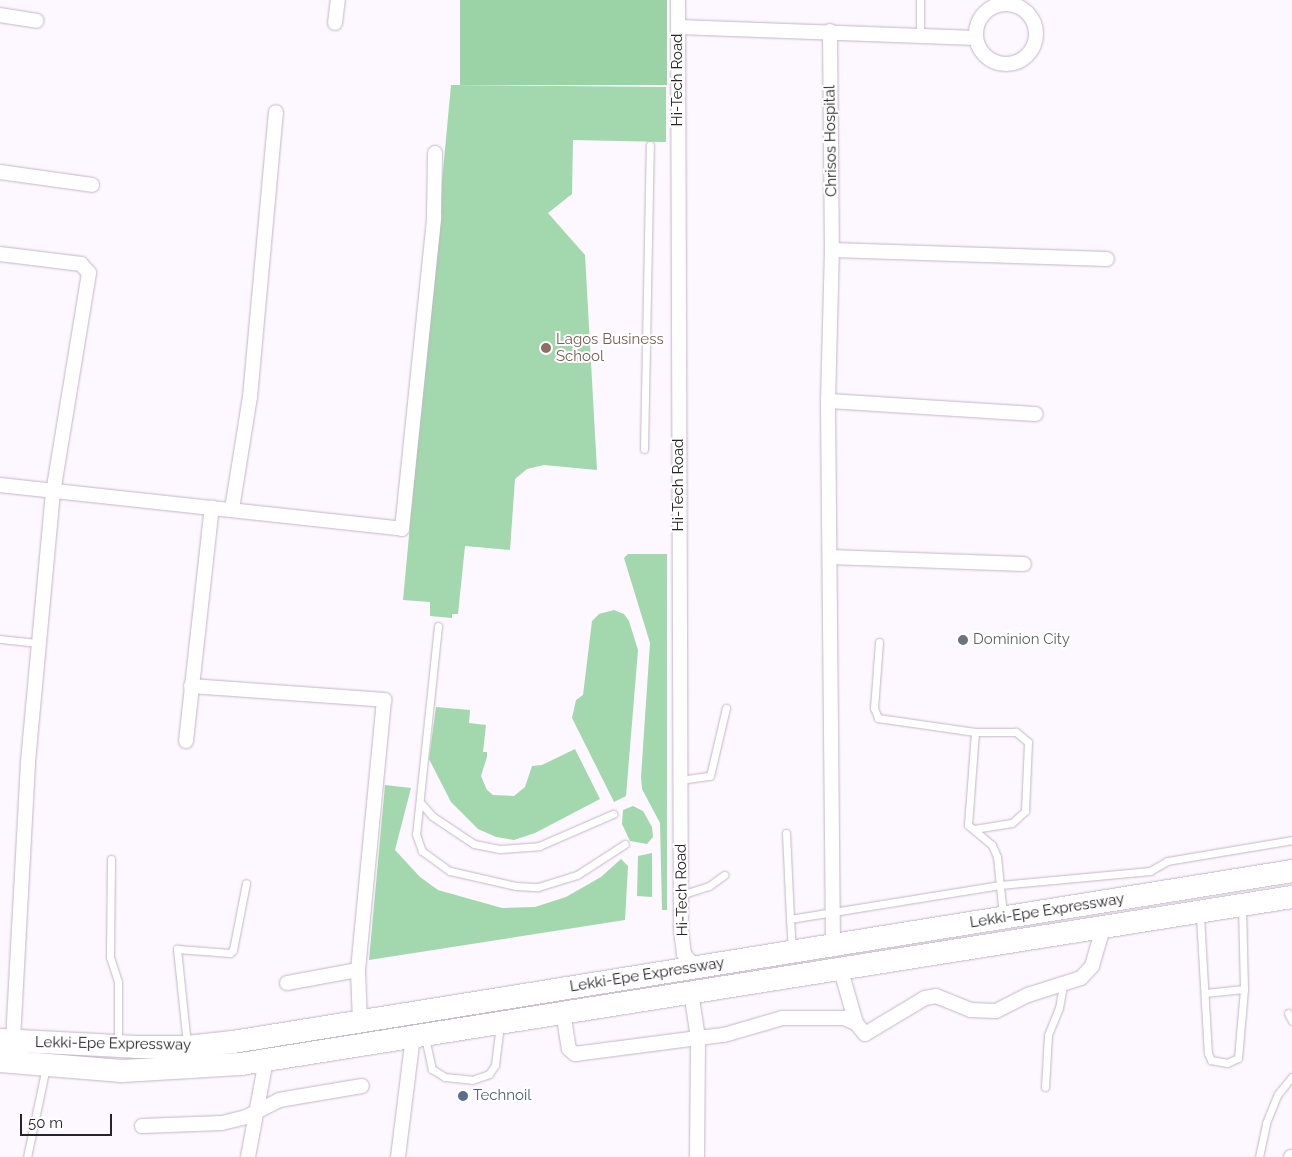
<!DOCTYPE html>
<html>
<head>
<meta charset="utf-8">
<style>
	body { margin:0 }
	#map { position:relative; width:1292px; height:1157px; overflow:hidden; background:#fdf7ff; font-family:Raleway,sans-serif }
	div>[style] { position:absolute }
	.green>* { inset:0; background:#a3d7ae }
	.forest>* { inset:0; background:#9bd3a7; transform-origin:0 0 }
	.roads { filter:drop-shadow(0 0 1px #c3b6c7) drop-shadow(0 0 1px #c3b6c7) }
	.service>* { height:7px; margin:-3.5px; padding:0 3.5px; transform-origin:3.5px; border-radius:3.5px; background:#fff }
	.minor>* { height:14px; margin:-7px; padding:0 7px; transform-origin:7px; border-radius:7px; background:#fff }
	.minor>.ring { margin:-7px; padding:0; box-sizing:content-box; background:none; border:14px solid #fff; border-radius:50% }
	.trunk>* { height:22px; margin:-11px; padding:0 11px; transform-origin:11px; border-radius:11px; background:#fff }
	.dots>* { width:14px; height:14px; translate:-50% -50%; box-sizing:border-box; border:2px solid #fff; border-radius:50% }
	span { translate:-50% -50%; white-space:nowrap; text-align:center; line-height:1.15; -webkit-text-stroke:4px #fff; paint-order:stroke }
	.street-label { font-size:15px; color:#28232a }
	.education-label { font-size:15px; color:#785e54 }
	.left { translate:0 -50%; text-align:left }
	.worship-label { font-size:15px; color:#5b616d }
	.service-label { font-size:15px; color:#4e5e75 }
	.scale { position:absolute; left:20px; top:1114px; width:92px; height:22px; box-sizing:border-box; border:2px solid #28232a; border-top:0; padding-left:6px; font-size:15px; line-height:18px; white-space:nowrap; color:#28232a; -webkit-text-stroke:4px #fff; paint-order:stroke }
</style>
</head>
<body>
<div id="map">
	<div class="green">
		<div style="clip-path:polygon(451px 85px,666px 87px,666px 142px,573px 140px,572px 194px,548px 213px,585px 255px,597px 470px,544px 465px,527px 469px,515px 479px,510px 550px,465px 546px,458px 614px,452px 614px,452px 618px,430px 616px,430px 602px,403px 600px)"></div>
		<div style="clip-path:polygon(628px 554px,667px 554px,667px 910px,662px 910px,660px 823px,642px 789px,641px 777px,650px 643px,624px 558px)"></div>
		<div style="clip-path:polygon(614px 610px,624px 614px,629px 621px,638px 650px,626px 796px,614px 802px,572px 718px,576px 700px,583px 695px,592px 621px,599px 614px)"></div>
		<div style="clip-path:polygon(436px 707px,470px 710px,469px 723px,486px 725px,483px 752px,487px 752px,487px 757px,481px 776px,487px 790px,493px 795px,514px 796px,525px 787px,532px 766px,542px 765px,575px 749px,600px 799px,535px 833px,514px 840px,496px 837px,478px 829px,451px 802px,429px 759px)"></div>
		<div style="clip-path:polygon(385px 785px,411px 788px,395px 850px,420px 877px,438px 890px,502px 908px,535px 907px,566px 897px,601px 877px,621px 859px,628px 866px,625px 920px,369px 960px)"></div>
		<div style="clip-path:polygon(633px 806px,643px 811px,652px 827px,653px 837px,647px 844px,630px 841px,622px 824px,623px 810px)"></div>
		<div style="clip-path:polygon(652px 853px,652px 897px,637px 896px,638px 856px)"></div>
	</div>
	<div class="forest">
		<div style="left:460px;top:0;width:207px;height:85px"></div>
	</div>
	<div class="roads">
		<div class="service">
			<div style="left:920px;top:35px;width:35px;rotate:-90deg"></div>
			<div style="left:644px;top:449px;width:304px;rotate:-88.9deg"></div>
			<div style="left:438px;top:626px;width:209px;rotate:96deg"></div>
			<div style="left:416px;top:834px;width:18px;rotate:71deg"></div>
			<div style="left:422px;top:851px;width:34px;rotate:36deg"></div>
			<div style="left:450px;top:871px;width:68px;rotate:12.8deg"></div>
			<div style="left:516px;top:886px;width:22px;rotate:3deg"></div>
			<div style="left:538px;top:887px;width:41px;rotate:-17.1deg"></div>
			<div style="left:577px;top:875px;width:57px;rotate:-32.9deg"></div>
			<div style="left:0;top:639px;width:39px;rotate:6deg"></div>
			<div style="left:879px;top:642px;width:66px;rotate:94.3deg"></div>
			<div style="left:874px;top:708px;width:11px;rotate:68deg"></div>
			<div style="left:878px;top:718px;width:98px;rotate:8.2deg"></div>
			<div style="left:680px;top:780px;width:30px;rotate:-8deg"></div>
			<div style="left:710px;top:776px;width:70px;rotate:-76.8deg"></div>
			<div style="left:420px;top:802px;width:18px;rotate:49deg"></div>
			<div style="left:432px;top:816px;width:50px;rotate:33.7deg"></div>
			<div style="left:474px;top:844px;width:26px;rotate:11deg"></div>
			<div style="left:500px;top:849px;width:39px;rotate:-4deg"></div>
			<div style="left:539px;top:846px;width:81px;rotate:-23.4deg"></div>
			<div style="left:974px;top:829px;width:38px;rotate:-9deg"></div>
			<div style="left:1012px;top:823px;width:18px;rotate:-43deg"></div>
			<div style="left:1025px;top:811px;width:69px;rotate:-87.5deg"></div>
			<div style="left:1028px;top:742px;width:16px;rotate:-140deg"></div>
			<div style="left:1016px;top:732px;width:41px;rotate:180deg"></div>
			<div style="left:975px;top:732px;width:93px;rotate:94.3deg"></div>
			<div style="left:968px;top:825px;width:31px;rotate:40deg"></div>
			<div style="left:992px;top:845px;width:13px;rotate:67deg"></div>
			<div style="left:997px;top:857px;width:58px;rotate:84.1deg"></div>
			<div style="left:786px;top:833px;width:86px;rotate:87.3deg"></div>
			<div style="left:111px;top:859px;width:98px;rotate:90.6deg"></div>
			<div style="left:110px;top:957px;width:26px;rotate:72deg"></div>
			<div style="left:118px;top:982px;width:62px;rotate:90deg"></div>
			<div style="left:681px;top:895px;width:29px;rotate:-18deg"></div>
			<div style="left:709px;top:886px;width:19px;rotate:-36deg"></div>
			<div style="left:1200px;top:916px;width:137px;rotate:86.7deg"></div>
			<div style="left:1208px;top:1053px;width:8px;rotate:67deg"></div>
			<div style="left:1211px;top:1060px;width:16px;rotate:11deg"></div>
			<div style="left:1227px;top:1063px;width:12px;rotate:-24deg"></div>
			<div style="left:1238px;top:1058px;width:69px;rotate:-85deg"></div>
			<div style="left:792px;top:949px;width:30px;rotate:-94deg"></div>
			<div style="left:790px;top:919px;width:213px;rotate:-9.2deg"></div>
			<div style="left:1000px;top:885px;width:151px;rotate:-5.3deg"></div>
			<div style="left:1150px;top:871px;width:20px;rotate:-30deg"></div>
			<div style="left:1167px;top:861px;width:127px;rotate:-9.5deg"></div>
			<div style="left:1205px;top:993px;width:39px;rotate:-6deg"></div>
			<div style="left:1244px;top:989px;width:82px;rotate:-91.4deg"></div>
			<div style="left:1288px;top:1013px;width:9px;rotate:63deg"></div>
			<div style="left:425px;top:1037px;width:33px;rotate:78deg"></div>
			<div style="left:432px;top:1069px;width:15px;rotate:32deg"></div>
			<div style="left:445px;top:1077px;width:27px;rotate:6deg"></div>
			<div style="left:472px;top:1080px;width:18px;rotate:-19deg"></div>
			<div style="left:489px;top:1074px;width:11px;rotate:-56deg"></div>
			<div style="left:495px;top:1065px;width:40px;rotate:-82.9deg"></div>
			<div style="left:187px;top:1044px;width:96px;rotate:-96deg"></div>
			<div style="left:177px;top:949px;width:53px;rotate:4.3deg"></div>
			<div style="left:230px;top:953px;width:4px;rotate:-45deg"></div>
			<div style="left:233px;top:950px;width:68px;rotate:-79deg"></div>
			<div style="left:1045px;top:1087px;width:52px;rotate:-86.7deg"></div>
			<div style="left:1048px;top:1035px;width:29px;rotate:-68deg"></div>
			<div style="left:1059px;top:1008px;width:23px;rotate:-80deg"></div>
			<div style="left:27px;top:1157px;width:92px;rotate:-78.1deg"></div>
			<div style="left:1259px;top:1157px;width:35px;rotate:-78deg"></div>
			<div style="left:1266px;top:1123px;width:31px;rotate:-68deg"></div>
			<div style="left:1278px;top:1094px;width:22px;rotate:-51deg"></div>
		</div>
		<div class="minor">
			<div style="left:678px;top:0;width:930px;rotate:89.82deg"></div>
			<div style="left:681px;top:930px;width:24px;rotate:83deg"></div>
			<div style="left:684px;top:954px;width:17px;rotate:50deg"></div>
			<div class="ring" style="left:976px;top:4px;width:46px;height:46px"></div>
			<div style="left:0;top:15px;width:37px;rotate:9deg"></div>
			<div style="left:335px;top:23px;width:23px;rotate:-83deg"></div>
			<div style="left:678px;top:27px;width:298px;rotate:2.1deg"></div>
			<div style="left:830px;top:31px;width:219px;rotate:89.5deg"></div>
			<div style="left:0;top:172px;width:93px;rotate:8deg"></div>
			<div style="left:0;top:254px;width:82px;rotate:7deg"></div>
			<div style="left:81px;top:264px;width:12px;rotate:48deg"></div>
			<div style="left:89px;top:273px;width:222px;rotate:99.3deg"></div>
			<div style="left:53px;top:492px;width:272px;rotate:95.3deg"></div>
			<div style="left:28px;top:763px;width:278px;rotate:93.1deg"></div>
			<div style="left:828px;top:401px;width:208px;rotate:3.6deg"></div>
			<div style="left:0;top:485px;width:404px;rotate:6.2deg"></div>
			<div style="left:402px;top:529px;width:314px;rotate:-84.1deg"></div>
			<div style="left:434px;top:217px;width:64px;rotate:-89.1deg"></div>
			<div style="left:232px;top:509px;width:113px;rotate:-80.9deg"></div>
			<div style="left:250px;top:397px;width:286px;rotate:-84.8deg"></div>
			<div style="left:830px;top:557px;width:194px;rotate:2.1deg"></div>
			<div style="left:191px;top:686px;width:194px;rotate:4.1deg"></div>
			<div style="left:384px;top:700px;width:271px;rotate:95.5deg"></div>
			<div style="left:358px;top:970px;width:51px;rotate:87.8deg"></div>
			<div style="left:186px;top:741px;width:235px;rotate:-83.7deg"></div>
			<div style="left:833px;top:946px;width:545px;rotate:-90.53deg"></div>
			<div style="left:828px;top:401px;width:151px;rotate:-88.5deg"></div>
			<div style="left:832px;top:250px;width:275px;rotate:1.9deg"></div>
			<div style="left:840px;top:967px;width:58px;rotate:74.1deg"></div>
			<div style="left:287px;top:983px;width:72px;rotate:-10.4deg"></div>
			<div style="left:563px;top:1012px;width:37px;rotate:81deg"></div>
			<div style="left:569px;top:1049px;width:8px;rotate:40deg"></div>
			<div style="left:575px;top:1054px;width:124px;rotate:-7.4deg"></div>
			<div style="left:698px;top:1038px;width:47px;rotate:-98.7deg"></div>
			<div style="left:142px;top:1126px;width:80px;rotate:-2.1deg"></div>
			<div style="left:222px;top:1123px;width:25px;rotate:-14deg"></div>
			<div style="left:246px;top:1117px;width:37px;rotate:-27deg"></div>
			<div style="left:279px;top:1100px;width:84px;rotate:-9.6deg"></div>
			<div style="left:248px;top:1157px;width:99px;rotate:-79.5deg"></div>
			<div style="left:398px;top:1157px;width:122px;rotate:-82.9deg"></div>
			<div style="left:697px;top:1157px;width:119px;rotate:-89.5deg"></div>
			<div style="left:698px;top:1038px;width:26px;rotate:-7deg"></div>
			<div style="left:724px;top:1035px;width:60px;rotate:-16.3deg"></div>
			<div style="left:782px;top:1018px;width:62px"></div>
			<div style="left:844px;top:1018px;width:13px;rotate:23deg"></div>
			<div style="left:856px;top:1023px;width:14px;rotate:51deg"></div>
			<div style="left:865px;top:1034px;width:70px;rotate:-31deg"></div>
			<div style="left:925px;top:998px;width:11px;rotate:-10deg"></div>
			<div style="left:936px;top:996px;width:37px;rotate:22deg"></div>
			<div style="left:970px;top:1010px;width:26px;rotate:2deg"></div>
			<div style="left:996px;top:1011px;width:36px;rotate:-27deg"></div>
			<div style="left:1028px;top:995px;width:56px;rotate:-17.8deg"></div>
			<div style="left:1081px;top:978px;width:16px;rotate:-47deg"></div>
			<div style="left:1092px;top:966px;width:43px;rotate:-73.7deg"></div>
			<div style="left:1291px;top:1157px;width:1px"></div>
		</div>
		<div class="trunk">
			<div style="left:0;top:1040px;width:136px;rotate:2.9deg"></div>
			<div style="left:136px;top:1047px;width:51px"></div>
			<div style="left:187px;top:1047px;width:46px;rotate:-6.2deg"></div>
			<div style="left:233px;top:1042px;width:1073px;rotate:-9.17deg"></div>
			<div style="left:0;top:1061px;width:122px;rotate:4.7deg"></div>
			<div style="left:122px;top:1071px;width:119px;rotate:-3.4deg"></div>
			<div style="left:241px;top:1064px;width:1064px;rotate:-9.03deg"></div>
		</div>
	</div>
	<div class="dots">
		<div style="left:546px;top:348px;background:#8d6e63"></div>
		<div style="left:963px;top:640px;background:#6b7280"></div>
		<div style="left:463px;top:1096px;background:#5c6f8a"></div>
	</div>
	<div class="street-label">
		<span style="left:678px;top:80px;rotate:-90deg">Hi-Tech Road</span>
		<span style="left:831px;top:141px;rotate:-91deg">Chrisos Hospital</span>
		<span style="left:679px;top:485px;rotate:-90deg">Hi-Tech Road</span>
		<span style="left:682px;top:890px;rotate:-91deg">Hi-Tech Road</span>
		<span style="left:1047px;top:911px;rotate:-9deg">Lekki-Epe Expressway</span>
		<span style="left:647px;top:975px;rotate:-9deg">Lekki-Epe Expressway</span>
		<span style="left:113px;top:1044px;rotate:1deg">Lekki-Epe Expressway</span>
	</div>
	<div class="education-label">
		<span class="left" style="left:556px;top:348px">Lagos Business<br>School</span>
	</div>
	<div class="worship-label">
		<span class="left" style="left:973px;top:640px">Dominion City</span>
	</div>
	<div class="service-label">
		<span class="left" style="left:473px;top:1096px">Technoil</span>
	</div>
	<div class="scale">50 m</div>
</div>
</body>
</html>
